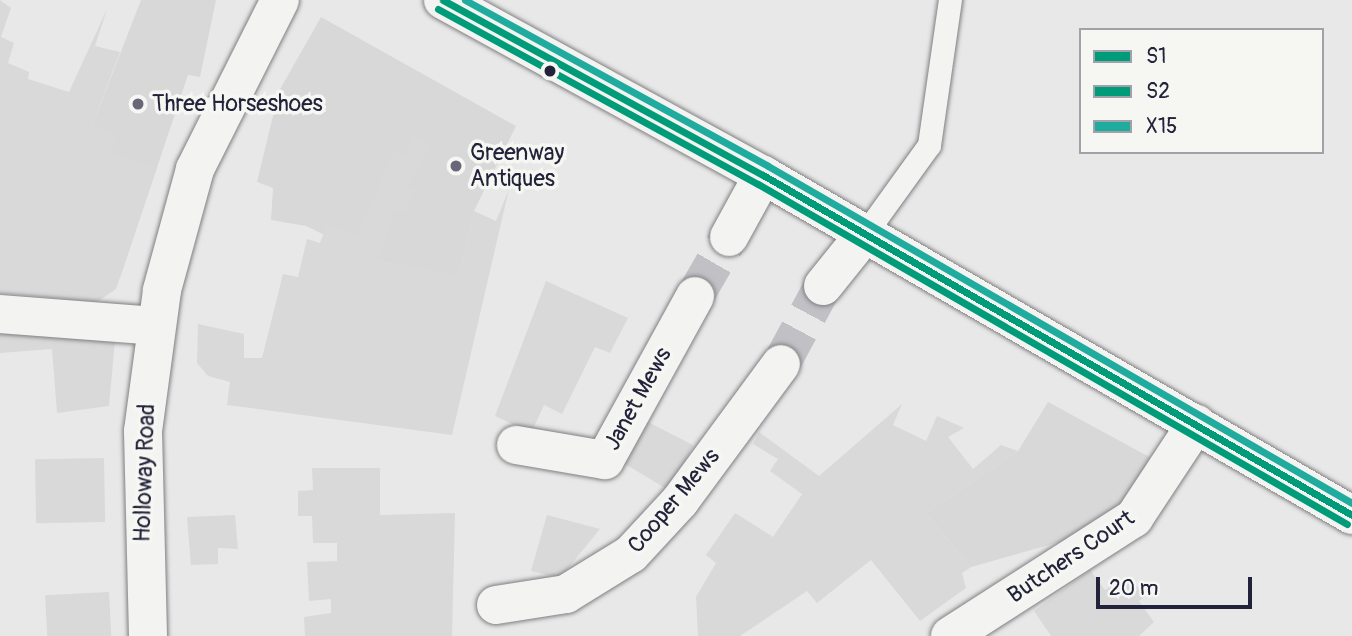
<!DOCTYPE html>
<html>
<head>
<meta charset="utf-8">
<style>
	body { margin:0 }
	#map { position:relative; width:1352px; height:636px; overflow:hidden; background:#e8e8e8; font-family:Pangolin,sans-serif }
	div>[style] { position:absolute }
	.built>* { inset:0; background:#d8d8d9 }
	.green>* { inset:0; background:#d9d9da; transform-origin:0 0 }
	.street-tunnel>* { height:38px; margin-top:-19px; transform-origin:0; background:repeating-linear-gradient(90deg,#c0c0c5 0 38px,transparent 0 57px) }
	.roads { filter:drop-shadow(0 0 2px #808084) drop-shadow(0 0 2px #808084) }
	.lane>* { height:23px; margin:-11.5px; padding:0 11.5px; transform-origin:11.5px; border-radius:11.5px; background:#f3f3f1 }
	.street>* { height:38px; margin:-19px; padding:0 19px; transform-origin:19px; border-radius:19px; background:#f3f3f1 }
	.secondary>* { height:38px; margin:-19px; padding:0 19px; transform-origin:19px; border-radius:19px; background:#f3f3f1 }
	.bus-1>* { height:7px; margin:-3.5px; padding:0 3.5px; transform-origin:3.5px; border-radius:3.5px; background:#009b79 }
	.bus-2>* { height:7px; margin:-3.5px; padding:0 3.5px; transform-origin:3.5px; border-radius:3.5px; background:#009b79 }
	.bus-3>* { height:7px; margin:-3.5px; padding:0 3.5px; transform-origin:3.5px; border-radius:3.5px; background:#1fac9e }
	.dots>* { width:19px; height:19px; translate:-50% -50%; box-sizing:border-box; border:4px solid #f6f6f2; border-radius:50% }
	span { translate:-50% -50%; white-space:nowrap; text-align:center; line-height:1.15; -webkit-text-stroke:7px #f6f6f2; paint-order:stroke }
	.poi-label { font-size:23px; color:#22223b }
	.left { translate:0 -50%; text-align:left }
	.street-label { font-size:23px; color:#22223b }
	.legend { position:absolute; left:1079px; top:28px; width:245px; height:126px; box-sizing:border-box; background:#f6f6f2; border:2px solid #a1a1a9; margin:0; padding:9px 12px; list-style:none; font-size:21px; color:#22223b }
	.legend li { display:flex; align-items:center; gap:14px; height:35px }
	.legend b { width:35px; border:2px solid #a1a1a9 }
	.scale { position:absolute; left:1096px; top:577px; width:156px; height:32px; box-sizing:border-box; border:4px solid #22223b; border-top:0; padding-left:9px; font-size:21px; line-height:24px; white-space:nowrap; color:#22223b; -webkit-text-stroke:5px #f6f6f2; paint-order:stroke }
</style>
</head>
<body>
<div id="map">
	<div class="built">
		<div style="clip-path:polygon(141px 0,216px 0,200px 77px,188px 75px,120px 278px,97px 302px,92px 126px)"></div>
		<div style="clip-path:polygon(321px 17px,516px 126px,474px 211px,458px 276px,378px 261px,306px 226px,271px 220px,273px 188px,257px 182px,279px 91px)"></div>
		<div style="clip-path:polygon(1048px 402px,1155px 460px,1126px 508px,1074px 538px,971px 567px,926px 513px,1018px 451px)"></div>
	</div>
	<div class="green">
		<div style="clip-path:polygon(0 0,11px 8px,1px 37px,14px 43px,8px 63px,29px 72px,28px 79px,69px 92px,107px 9px,95px 46px,120px 52px,92px 126px,117px 134px,111px 155px,157px 167px,116px 289px,97px 302px,0 293px)"></div>
		<div style="clip-path:polygon(413px 134px,431px 144px,407px 187px,415px 190px,404px 212px,394px 210px,378px 261px,458px 275px,474px 211px,496px 221px,509px 189px,452px 435px,227px 405px,230px 382px,208px 376px,197px 363px,198px 324px,244px 334px,244px 358px,262px 358px,283px 274px,298px 277px,307px 239px,320px 243px,327px 225px,357px 236px,394px 151px,403px 157px)"></div>
		<div style="clip-path:polygon(546px 281px,628px 318px,610px 353px,595px 347px,562px 414px,544px 405px,531px 433px,495px 416px)"></div>
		<div style="clip-path:polygon(0 332px,115px 340px,109px 406px,57px 413px,52px 349px,0 353px)"></div>
		<div style="clip-path:polygon(902px 404px,893px 425px,926px 441px,937px 416px,964px 428px,948px 437px,973px 469px,1001px 445px,1018px 451px,926px 513px,971px 567px,962px 573px,966px 588px,920px 621px,871px 560px,817px 603px,807px 591px,740px 636px,698px 636px,696px 597px,716px 563px,706px 555px,735px 513px,773px 537px,802px 494px,770px 471px,778px 459px,753px 444px,759px 432px,819px 476px)"></div>
		<div style="clip-path:polygon(642px 419px,693px 445px,674px 485px,665px 488px,620px 461px)"></div>
		<div style="left:104px;top:458px;width:64px;height:69px;rotate:89deg"></div>
		<div style="clip-path:polygon(312px 468px,380px 468px,380px 515px,455px 513px,452px 636px,305px 636px,304px 617px,331px 613px,331px 599px,309px 601px,307px 562px,337px 561px,337px 543px,313px 543px,312px 516px,298px 516px,298px 491px,313px 490px)"></div>
		<div style="clip-path:polygon(235px 515px,238px 549px,218px 548px,218px 564px,191px 565px,187px 517px)"></div>
		<div style="clip-path:polygon(547px 515px,600px 529px,560px 578px,531px 571px)"></div>
		<div style="clip-path:polygon(1090px 570px,1105px 590px,1128px 576px,1146px 596px,1139px 601px,1154px 622px,1139px 636px,1051px 636px,1034px 611px)"></div>
		<div style="left:109px;top:592px;width:44px;height:64px;rotate:87deg"></div>
	</div>
	<div class="street-tunnel">
		<div style="left:695px;top:296px;width:68px;rotate:-60deg"></div>
		<div style="left:781px;top:364px;width:89px;rotate:-61.7deg"></div>
	</div>
	<div class="roads">
		<div class="lane">
			<div style="left:864px;top:235px;width:111px;rotate:-54.2deg"></div>
			<div style="left:929px;top:145px;width:147px;rotate:-81.8deg"></div>
		</div>
		<div class="street">
			<div style="left:729px;top:237px;width:71px;rotate:-61.3deg"></div>
			<div style="left:823px;top:286px;width:65px;rotate:-51.2deg"></div>
			<div style="left:0;top:314px;width:156px;rotate:4.4deg"></div>
			<div style="left:516px;top:445px;width:90px;rotate:9.6deg"></div>
			<div style="left:605px;top:460px;width:187px;rotate:-61.2deg"></div>
			<div style="left:496px;top:605px;width:71px;rotate:-8.9deg"></div>
			<div style="left:566px;top:594px;width:76px;rotate:-31.6deg"></div>
			<div style="left:631px;top:554px;width:72px;rotate:-47.2deg"></div>
			<div style="left:680px;top:501px;width:170px;rotate:-53.6deg"></div>
			<div style="left:148px;top:636px;width:205px;rotate:-91.4deg"></div>
			<div style="left:143px;top:431px;width:142px;rotate:-82.3deg"></div>
			<div style="left:162px;top:290px;width:125px;rotate:-74.7deg"></div>
			<div style="left:195px;top:169px;width:189px;rotate:-63.3deg"></div>
			<div style="left:950px;top:636px;width:219px;rotate:-32.7deg"></div>
			<div style="left:1134px;top:518px;width:113px;rotate:-56.6deg"></div>
		</div>
		<div class="secondary">
			<div style="left:443px;top:0;width:365px;rotate:28.7deg"></div>
			<div style="left:763px;top:175px;width:680px;rotate:30deg"></div>
		</div>
	</div>
	<div class="bus-1">
		<div style="left:443px;top:0;width:365px;rotate:28.7deg"></div>
		<div style="left:763px;top:175px;width:680px;rotate:30deg"></div>
	</div>
	<div class="bus-2">
		<div style="left:438px;top:9px;width:365px;rotate:28.7deg"></div>
		<div style="left:758px;top:184px;width:680px;rotate:30deg"></div>
	</div>
	<div class="bus-3">
		<div style="left:465px;top:0;width:345px;rotate:28.7deg"></div>
		<div style="left:768px;top:166px;width:674px;rotate:29.99deg"></div>
	</div>
	<div class="dots">
		<div style="left:550px;top:71px;background:#22223b"></div>
		<div style="left:138px;top:104px;background:#676778"></div>
		<div style="left:456px;top:166px;background:#676778"></div>
	</div>
	<div class="poi-label">
		<span class="left" style="left:152px;top:104px">Three Horseshoes</span>
		<span class="left" style="left:470px;top:166px">Greenway<br>Antiques</span>
	</div>
	<div class="street-label">
		<span style="left:638px;top:399px;rotate:-61deg">Janet Mews</span>
		<span style="left:145px;top:473px;rotate:-88deg">Holloway Road</span>
		<span style="left:674px;top:501px;rotate:-50deg">Cooper Mews</span>
		<span style="left:1071px;top:557px;rotate:-34deg">Butchers Court</span>
	</div>
	<ul class="legend">
	<li><b style="height:9px;background:#009b79"></b>S1</li>
	<li><b style="height:9px;background:#009b79"></b>S2</li>
	<li><b style="height:9px;background:#1fac9e"></b>X15</li>
	</ul>
	<div class="scale">20 m</div>
</div>
</body>
</html>
